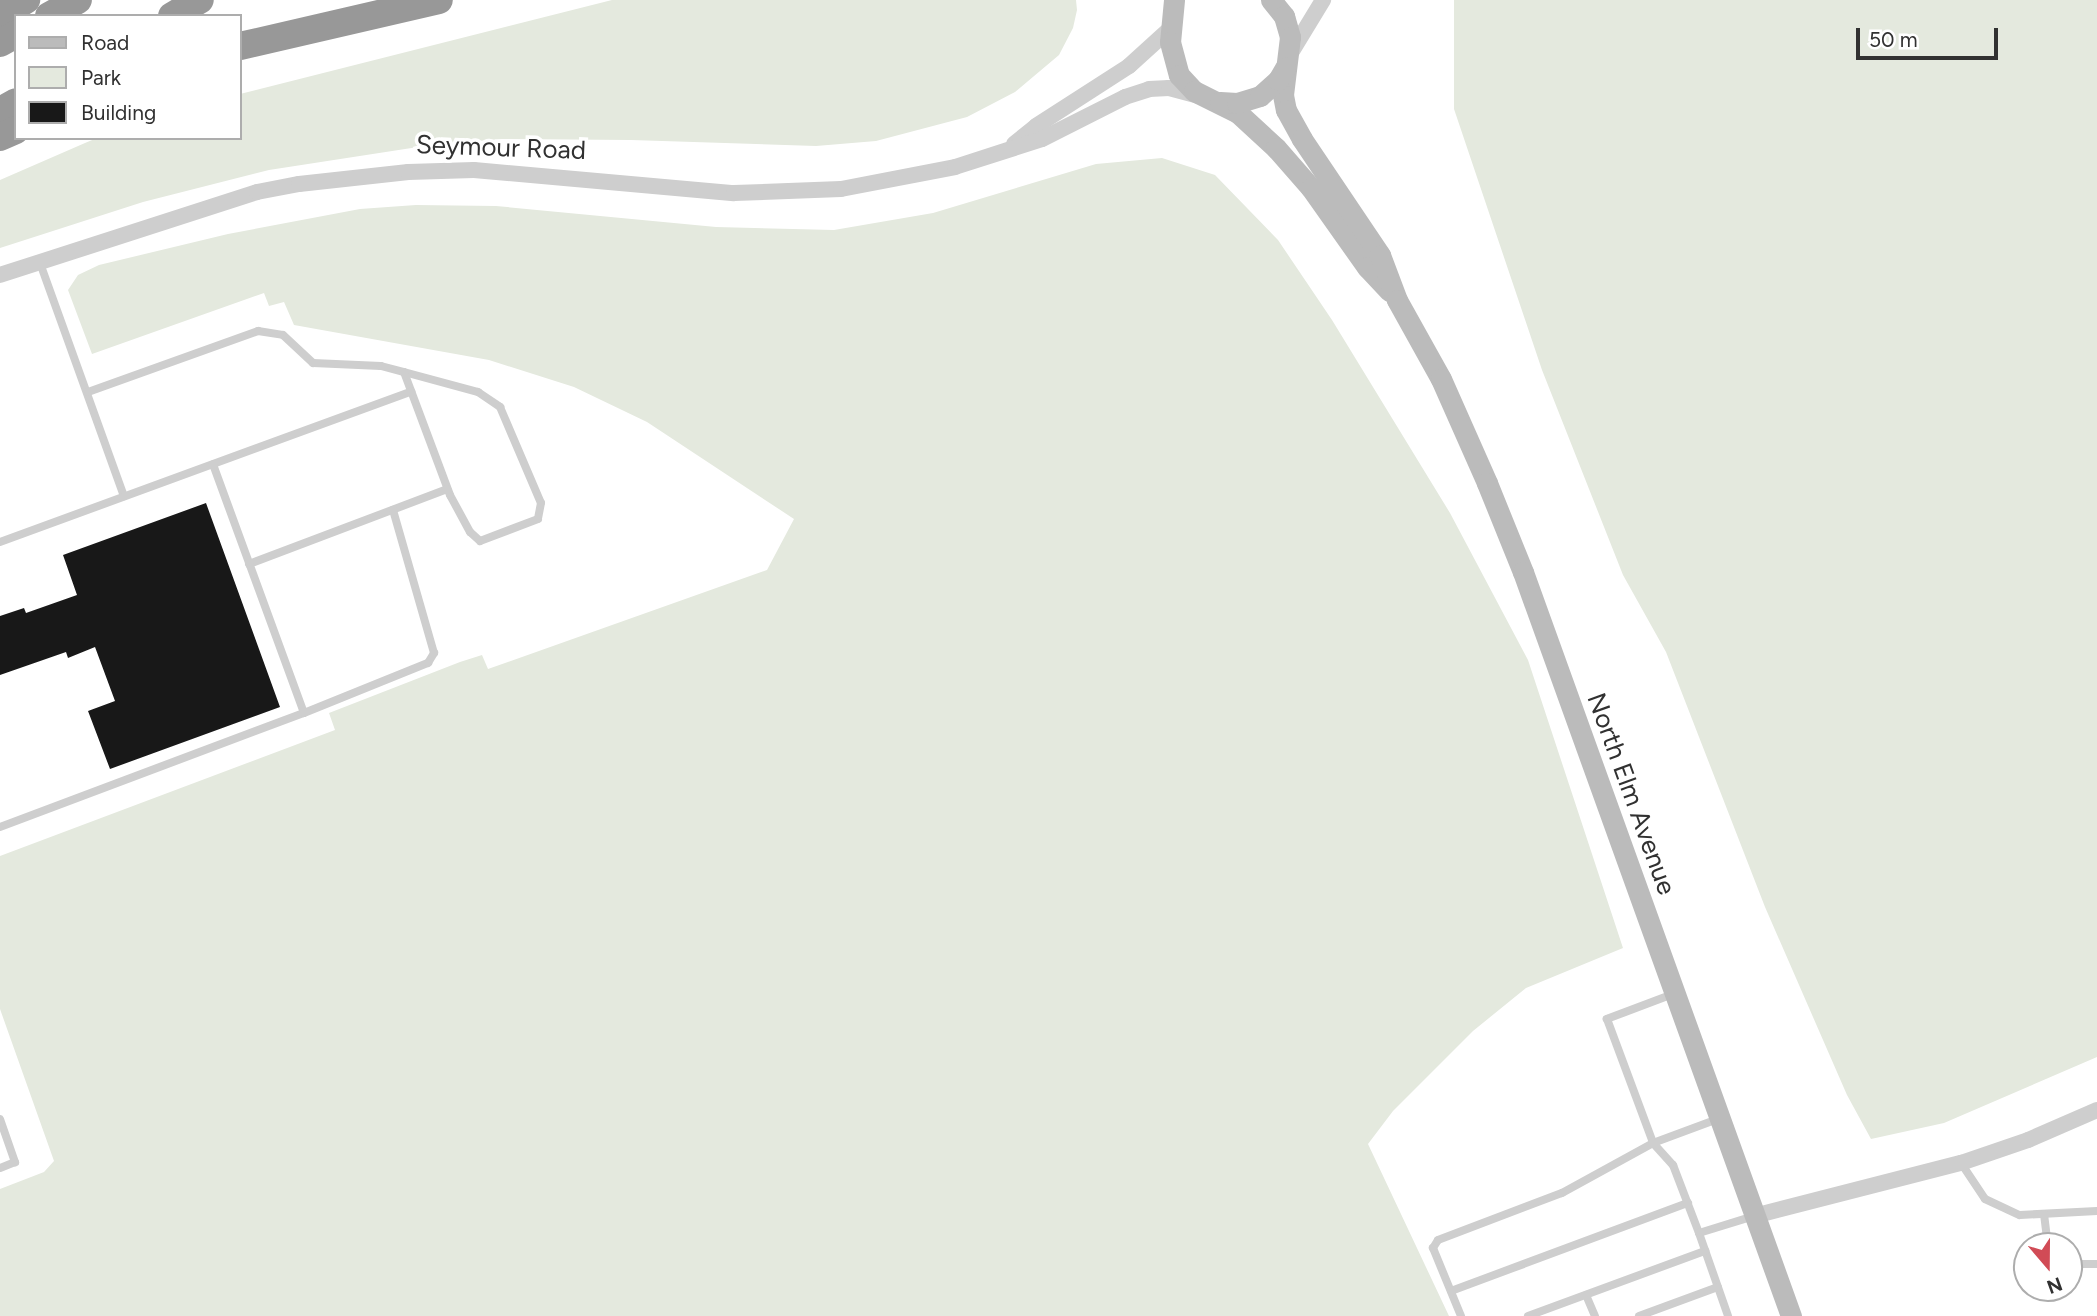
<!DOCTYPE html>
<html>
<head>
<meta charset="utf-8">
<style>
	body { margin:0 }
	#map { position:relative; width:2097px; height:1316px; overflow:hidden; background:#fff; font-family:Figtree,sans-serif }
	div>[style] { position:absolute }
	.green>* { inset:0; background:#e4e9de }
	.building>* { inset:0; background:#181818 }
	.lane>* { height:8px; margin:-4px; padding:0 4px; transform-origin:4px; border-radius:4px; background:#cecece }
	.street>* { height:16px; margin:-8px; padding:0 8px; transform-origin:8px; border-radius:8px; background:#cecece }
	.secondary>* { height:21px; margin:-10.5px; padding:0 10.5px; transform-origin:10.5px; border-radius:10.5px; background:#bbb }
	.highway>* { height:28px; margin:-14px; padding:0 14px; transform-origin:14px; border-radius:14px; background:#989898 }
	span { translate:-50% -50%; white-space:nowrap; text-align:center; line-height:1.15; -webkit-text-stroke:7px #fff; paint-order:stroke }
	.street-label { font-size:26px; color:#313131 }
	.legend { position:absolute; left:14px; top:14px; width:228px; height:126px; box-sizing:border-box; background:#fff; border:2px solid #adadad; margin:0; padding:9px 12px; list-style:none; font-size:21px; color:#313131 }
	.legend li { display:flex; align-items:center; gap:14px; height:35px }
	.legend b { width:35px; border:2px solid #adadad }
	.north { position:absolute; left:2013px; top:1232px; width:70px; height:70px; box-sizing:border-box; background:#fff; border:2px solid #adadad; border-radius:50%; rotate:160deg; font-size:19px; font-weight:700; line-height:28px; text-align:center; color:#313131 }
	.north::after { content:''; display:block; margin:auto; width:24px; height:32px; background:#d14b56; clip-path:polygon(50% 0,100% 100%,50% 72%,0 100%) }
	.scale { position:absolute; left:1856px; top:28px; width:142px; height:32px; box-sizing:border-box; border:4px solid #313131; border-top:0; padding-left:9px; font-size:21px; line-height:24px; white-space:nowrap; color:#313131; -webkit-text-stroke:5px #fff; paint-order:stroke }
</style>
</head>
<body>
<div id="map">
	<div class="green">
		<div style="clip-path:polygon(612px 0,1076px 0,1077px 10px,1073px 28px,1059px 55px,1015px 92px,967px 117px,876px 141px,816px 146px,631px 140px,502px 139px,431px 145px,269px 170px,143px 202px,0 248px,0 180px,85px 143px,97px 138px,240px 138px,240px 94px)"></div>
		<div style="clip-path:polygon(1454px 0,2097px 0,2097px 1057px,1944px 1123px,1871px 1139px,1847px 1095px,1765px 907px,1666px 652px,1623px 575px,1542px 370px,1454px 109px)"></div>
		<div style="clip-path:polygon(1162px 158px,1215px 175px,1278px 240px,1332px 320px,1450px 513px,1528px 660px,1623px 948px,1526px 988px,1473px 1031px,1393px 1111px,1368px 1144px,1449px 1316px,0 1316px,0 1189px,44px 1172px,54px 1161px,0 1009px,0 856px,335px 730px,329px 713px,460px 662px,482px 655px,488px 669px,767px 570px,794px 519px,647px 422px,574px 387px,489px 360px,294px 325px,284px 302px,269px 306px,264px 293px,92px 354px,68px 290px,78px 275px,99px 265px,228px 234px,360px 209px,416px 205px,496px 206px,716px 227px,834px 230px,933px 213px,1096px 164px)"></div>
	</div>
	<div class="building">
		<div style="clip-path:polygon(206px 503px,280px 707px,110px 769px,88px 711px,115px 701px,95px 647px,68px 658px,66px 652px,0 675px,0 616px,24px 608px,26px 613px,77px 595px,63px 555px)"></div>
	</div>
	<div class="lane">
		<div style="left:40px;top:263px;width:248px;rotate:70.2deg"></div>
		<div style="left:88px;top:392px;width:181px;rotate:-19.7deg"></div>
		<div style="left:258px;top:331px;width:25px;rotate:9deg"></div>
		<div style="left:283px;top:335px;width:41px;rotate:43deg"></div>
		<div style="left:313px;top:363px;width:68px;rotate:2.5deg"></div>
		<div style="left:381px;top:366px;width:24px;rotate:15deg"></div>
		<div style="left:404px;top:372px;width:77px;rotate:15.1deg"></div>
		<div style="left:478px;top:392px;width:27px;rotate:34deg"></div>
		<div style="left:500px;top:407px;width:104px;rotate:66.9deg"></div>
		<div style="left:541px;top:503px;width:16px;rotate:101deg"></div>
		<div style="left:538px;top:519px;width:62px;rotate:159.2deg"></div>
		<div style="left:480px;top:541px;width:13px;rotate:-138deg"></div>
		<div style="left:470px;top:532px;width:42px;rotate:-118.4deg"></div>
		<div style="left:450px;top:495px;width:131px;rotate:-110.5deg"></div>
		<div style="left:0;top:542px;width:438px;rotate:-20.1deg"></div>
		<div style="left:249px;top:564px;width:212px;rotate:-20.7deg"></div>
		<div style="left:304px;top:713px;width:134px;rotate:-22deg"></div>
		<div style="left:428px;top:663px;width:12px;rotate:-59deg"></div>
		<div style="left:434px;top:653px;width:149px;rotate:-106deg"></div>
		<div style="left:0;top:827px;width:325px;rotate:-20.6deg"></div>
		<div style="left:304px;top:713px;width:265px;rotate:-110.1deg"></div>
		<div style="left:1673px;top:994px;width:71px;rotate:159.3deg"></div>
		<div style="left:1607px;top:1019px;width:132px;rotate:69.6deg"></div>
		<div style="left:1653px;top:1143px;width:69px;rotate:-20.3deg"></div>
		<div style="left:0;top:1119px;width:46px;rotate:70.8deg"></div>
		<div style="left:15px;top:1162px;width:16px;rotate:158deg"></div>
		<div style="left:1961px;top:1163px;width:43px;rotate:56.3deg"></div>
		<div style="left:1985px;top:1199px;width:38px;rotate:25deg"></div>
		<div style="left:2020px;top:1215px;width:77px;rotate:-3deg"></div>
		<div style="left:2044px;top:1214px;width:32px;rotate:83deg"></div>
		<div style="left:1699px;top:1233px;width:88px;rotate:70.7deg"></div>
		<div style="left:2069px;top:1264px;width:28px"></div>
		<div style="left:1451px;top:1291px;width:253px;rotate:-20.4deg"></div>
		<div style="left:1586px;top:1295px;width:23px;rotate:67deg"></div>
		<div style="left:1461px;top:1316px;width:74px;rotate:-112.4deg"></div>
		<div style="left:1433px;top:1248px;width:9px;rotate:-58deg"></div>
		<div style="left:1438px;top:1240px;width:133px;rotate:-20.8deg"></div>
		<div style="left:1562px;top:1193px;width:104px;rotate:-28.8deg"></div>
		<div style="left:1653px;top:1143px;width:30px;rotate:48deg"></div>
		<div style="left:1673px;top:1165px;width:73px;rotate:69.1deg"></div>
		<div style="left:1699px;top:1233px;width:58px;rotate:-17.2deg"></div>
		<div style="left:1528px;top:1316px;width:189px;rotate:-20.2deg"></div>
		<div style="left:1639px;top:1316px;width:84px;rotate:-20.2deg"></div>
	</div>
	<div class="street">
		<div style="left:1292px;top:51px;width:60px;rotate:-58.7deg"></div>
		<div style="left:1014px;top:144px;width:28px;rotate:-39deg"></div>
		<div style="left:1036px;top:126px;width:111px;rotate:-32.8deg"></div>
		<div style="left:1129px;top:66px;width:58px;rotate:-42.2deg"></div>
		<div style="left:0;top:275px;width:270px;rotate:-17.9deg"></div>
		<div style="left:257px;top:192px;width:43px;rotate:-10.8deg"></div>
		<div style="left:299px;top:184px;width:110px;rotate:-6.3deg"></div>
		<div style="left:408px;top:172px;width:66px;rotate:-1.7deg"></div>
		<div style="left:474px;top:170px;width:261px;rotate:5.1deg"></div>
		<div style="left:734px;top:193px;width:107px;rotate:-2.1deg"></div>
		<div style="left:841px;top:189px;width:116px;rotate:-10.9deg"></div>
		<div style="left:955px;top:167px;width:91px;rotate:-17.8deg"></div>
		<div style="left:1042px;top:139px;width:93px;rotate:-26.8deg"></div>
		<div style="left:1125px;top:97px;width:25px;rotate:-18deg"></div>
		<div style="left:1149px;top:89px;width:20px;rotate:-3deg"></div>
		<div style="left:1169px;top:88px;width:30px;rotate:15deg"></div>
		<div style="left:1754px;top:1216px;width:214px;rotate:-14.4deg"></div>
		<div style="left:1961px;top:1163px;width:71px;rotate:-18.9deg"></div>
		<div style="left:2028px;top:1140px;width:75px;rotate:-23.5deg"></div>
	</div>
	<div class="secondary">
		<div style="left:1174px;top:0;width:42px;rotate:95.4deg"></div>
		<div style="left:1170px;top:42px;width:34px;rotate:75deg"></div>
		<div style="left:1179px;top:75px;width:22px;rotate:47deg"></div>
		<div style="left:1194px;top:91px;width:49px;rotate:26.6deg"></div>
		<div style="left:1238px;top:113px;width:52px;rotate:42.6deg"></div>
		<div style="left:1276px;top:148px;width:53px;rotate:48.8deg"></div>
		<div style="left:1311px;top:188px;width:97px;rotate:54.7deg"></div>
		<div style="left:1367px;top:267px;width:33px;rotate:47deg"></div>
		<div style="left:1271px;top:0;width:21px;rotate:51deg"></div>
		<div style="left:1284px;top:16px;width:22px;rotate:74deg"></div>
		<div style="left:1290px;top:37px;width:58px;rotate:96.9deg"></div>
		<div style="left:1283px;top:95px;width:15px;rotate:79deg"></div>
		<div style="left:1286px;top:110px;width:33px;rotate:61deg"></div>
		<div style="left:1302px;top:139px;width:140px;rotate:56.1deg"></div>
		<div style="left:1380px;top:255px;width:48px;rotate:69.3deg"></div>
		<div style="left:1397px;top:300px;width:90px;rotate:60.9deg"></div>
		<div style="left:1441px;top:379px;width:114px;rotate:66.1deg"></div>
		<div style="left:1487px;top:483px;width:96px;rotate:68deg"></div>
		<div style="left:1523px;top:572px;width:791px;rotate:70.19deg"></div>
		<div style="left:1220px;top:102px;width:17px;rotate:3deg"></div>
		<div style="left:1237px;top:103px;width:24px;rotate:-17deg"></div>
		<div style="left:1260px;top:96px;width:24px;rotate:-42deg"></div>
		<div style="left:1278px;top:80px;width:14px;rotate:-60deg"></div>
	</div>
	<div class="highway">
		<div style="left:0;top:16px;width:31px;rotate:-32deg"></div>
		<div style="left:49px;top:16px;width:33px;rotate:-29deg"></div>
		<div style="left:172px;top:16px;width:32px;rotate:-30deg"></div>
		<div style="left:0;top:43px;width:18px;rotate:-29deg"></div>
		<div style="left:240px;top:46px;width:204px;rotate:-13deg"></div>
		<div style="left:0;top:111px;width:18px;rotate:-29deg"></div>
		<div style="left:0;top:137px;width:17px;rotate:-24deg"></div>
	</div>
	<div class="street-label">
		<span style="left:501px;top:148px;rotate:2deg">Seymour Road</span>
		<span style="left:1631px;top:794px;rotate:70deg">North Elm Avenue</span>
	</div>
	<ul class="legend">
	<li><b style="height:9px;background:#bbb"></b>Road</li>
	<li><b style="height:19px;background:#e4e9de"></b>Park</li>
	<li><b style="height:19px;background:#181818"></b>Building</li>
	</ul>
	<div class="north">N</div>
	<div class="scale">50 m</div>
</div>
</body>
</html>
